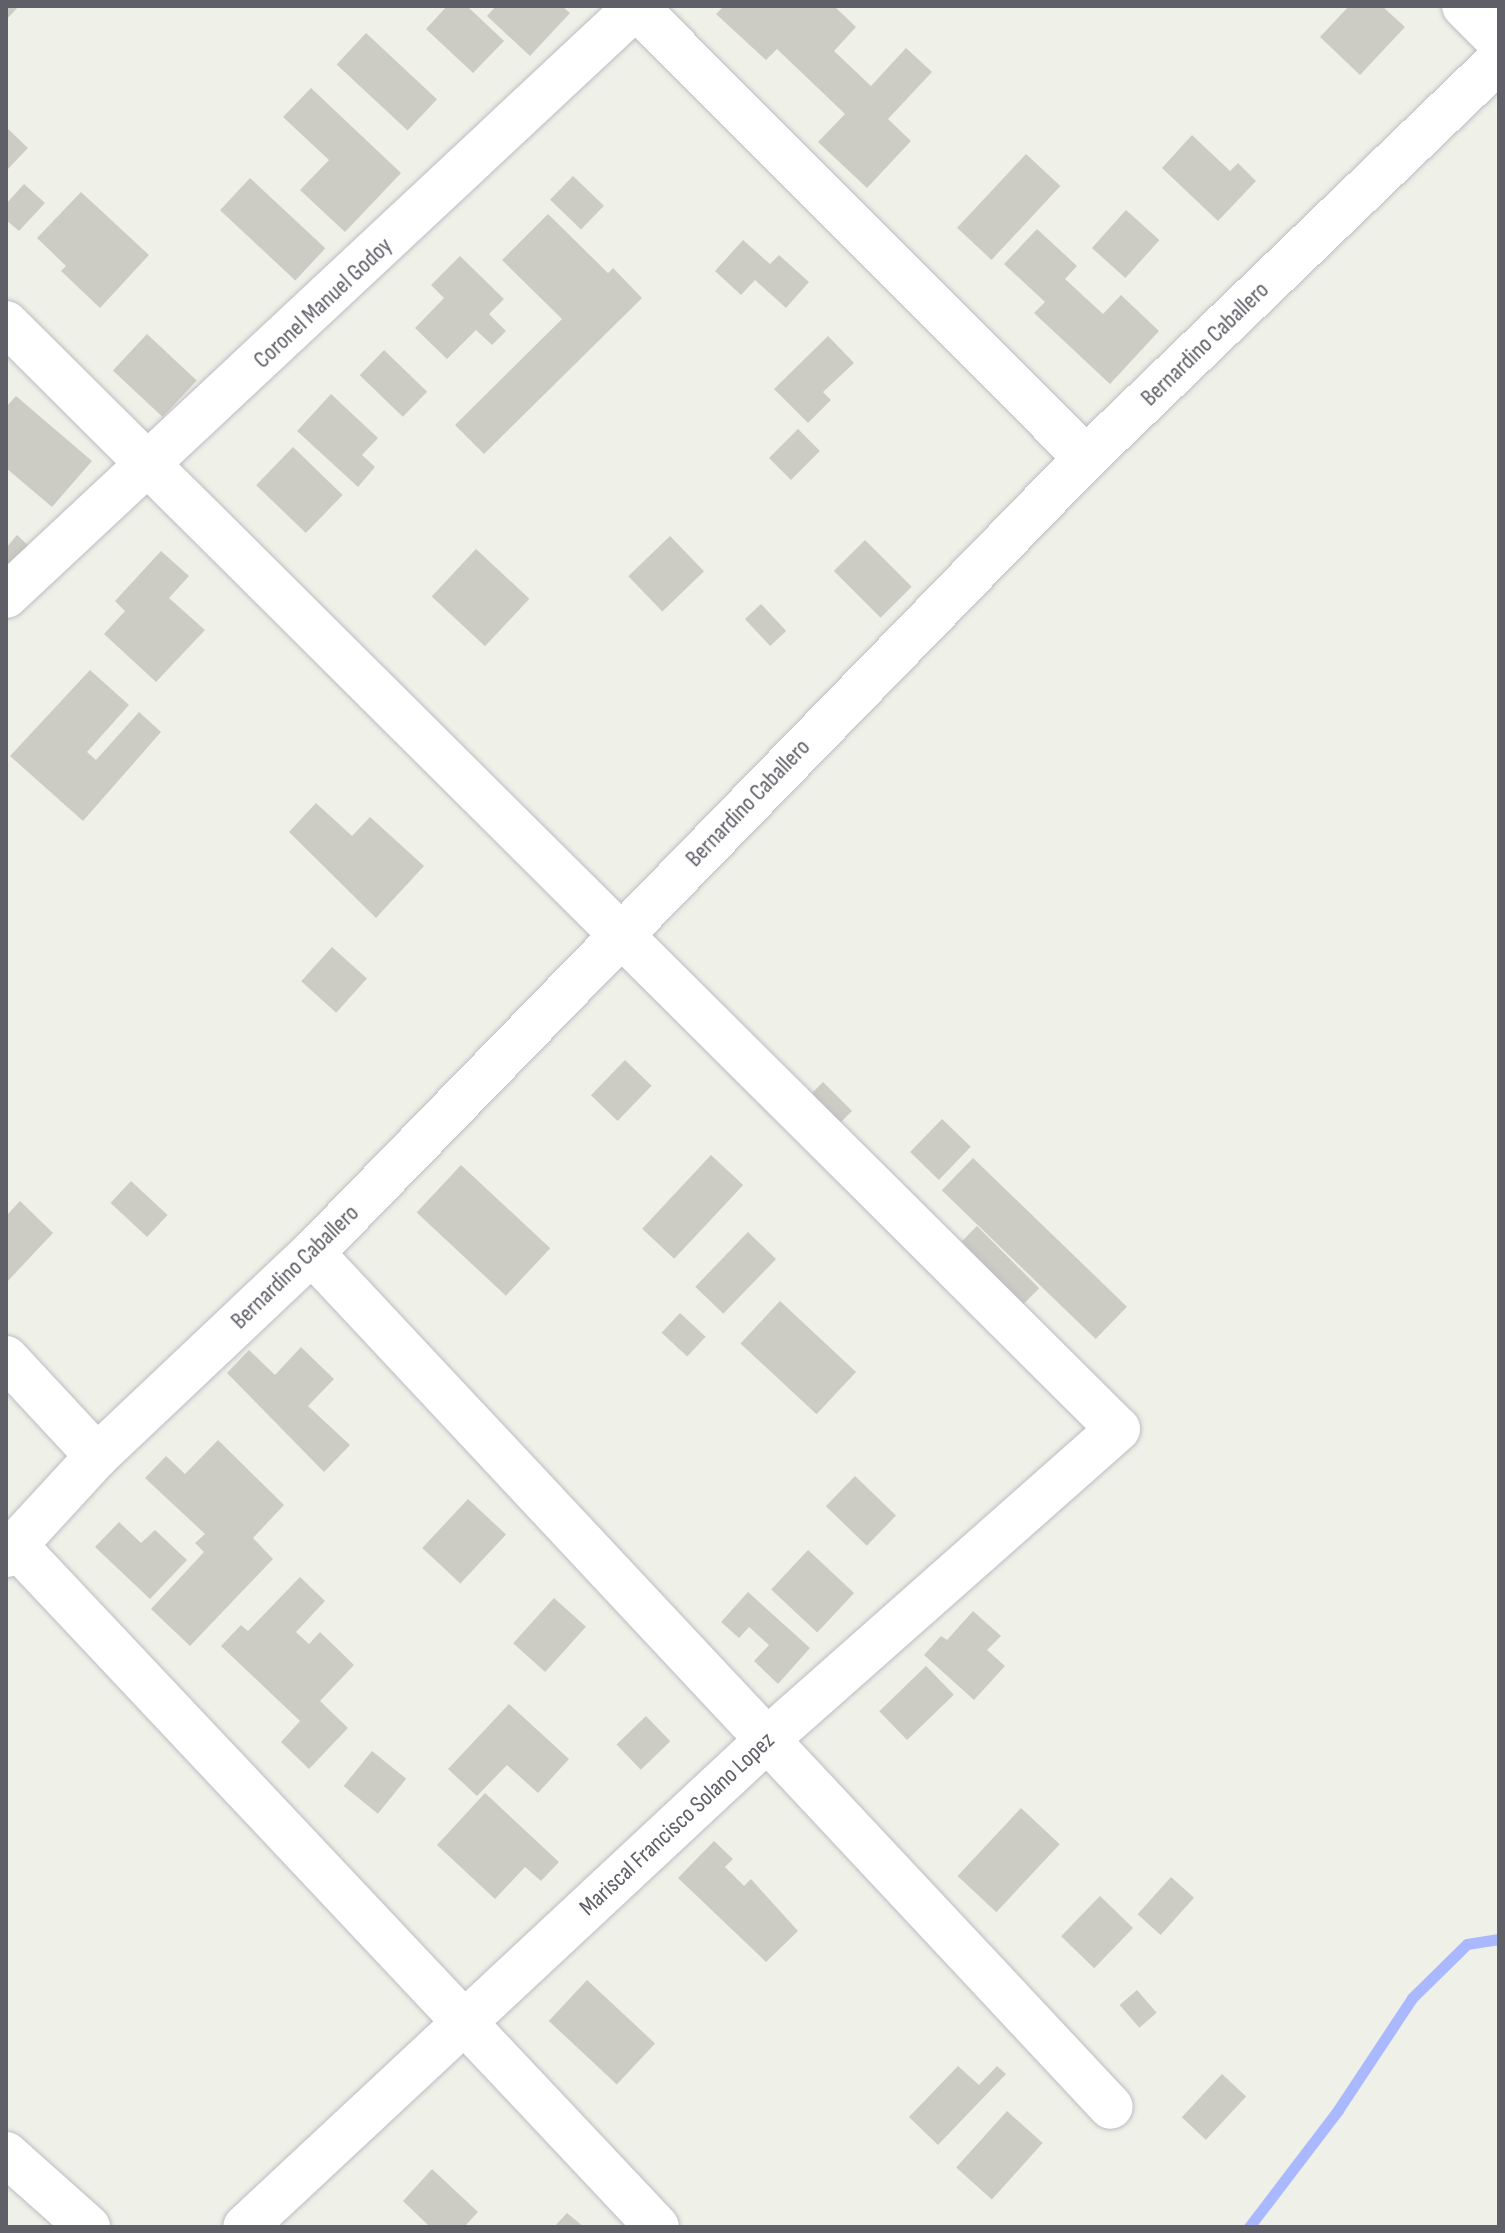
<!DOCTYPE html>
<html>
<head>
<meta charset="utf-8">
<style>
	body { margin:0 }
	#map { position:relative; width:1505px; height:2233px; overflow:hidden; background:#eff1e8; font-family:"Sofia Sans Condensed",sans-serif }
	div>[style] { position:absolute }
	.stream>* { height:11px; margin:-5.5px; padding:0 5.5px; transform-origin:5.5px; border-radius:5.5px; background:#aab9ff }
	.building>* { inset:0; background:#ccccc4; transform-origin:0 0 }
	.roads { filter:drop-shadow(0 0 2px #bcbcc3) drop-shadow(0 0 2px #bcbcc3) }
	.minor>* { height:44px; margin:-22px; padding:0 22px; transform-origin:22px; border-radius:22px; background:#fff }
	span { translate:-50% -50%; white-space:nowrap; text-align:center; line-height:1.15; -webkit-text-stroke:8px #fff; paint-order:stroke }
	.street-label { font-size:24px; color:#5f5f68 }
	.frame { position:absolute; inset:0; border:8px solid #5f5f68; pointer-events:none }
</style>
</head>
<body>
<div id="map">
	<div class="stream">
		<div style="left:1249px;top:2227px;width:147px;rotate:-52.7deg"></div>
		<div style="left:1338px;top:2110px;width:134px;rotate:-56.5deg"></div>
		<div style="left:1412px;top:1998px;width:77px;rotate:-44.5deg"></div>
		<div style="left:1467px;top:1944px;width:32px;rotate:-9deg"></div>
	</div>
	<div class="building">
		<div style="clip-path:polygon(6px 6px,19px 6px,6px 20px)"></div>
		<div style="clip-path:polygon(447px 6px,467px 6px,504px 41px,473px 73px,426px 29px)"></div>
		<div style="clip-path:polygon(496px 6px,562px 6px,570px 13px,530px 56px,487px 16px)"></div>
		<div style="clip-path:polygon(724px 6px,834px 6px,856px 27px,834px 51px,871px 86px,906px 48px,932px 72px,888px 119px,911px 141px,867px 188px,818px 142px,845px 114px,777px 49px,766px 60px,716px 14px)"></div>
		<div style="clip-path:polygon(1349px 6px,1382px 6px,1405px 27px,1360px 75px,1320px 37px)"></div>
		<div style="left:366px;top:33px;width:97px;height:43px;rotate:43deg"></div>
		<div style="clip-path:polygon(311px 88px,401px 173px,345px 232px,300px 190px,329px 160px,283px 117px)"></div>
		<div style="clip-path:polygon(6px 127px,28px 148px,6px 171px)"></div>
		<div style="clip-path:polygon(1192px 135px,1230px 171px,1238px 163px,1256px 181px,1218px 221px,1162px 168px)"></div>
		<div style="left:1026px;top:154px;width:47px;height:101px;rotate:43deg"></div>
		<div style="left:573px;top:176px;width:43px;height:33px;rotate:44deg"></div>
		<div style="left:250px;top:178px;width:103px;height:44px;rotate:43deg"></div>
		<div style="clip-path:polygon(24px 184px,45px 203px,19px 231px,6px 220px,6px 204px)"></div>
		<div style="clip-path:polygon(81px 192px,149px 255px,100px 308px,61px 271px,66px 266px,37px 238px)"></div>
		<div style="left:1126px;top:210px;width:45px;height:51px;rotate:42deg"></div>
		<div style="clip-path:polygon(548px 214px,608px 273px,613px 268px,642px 298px,484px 454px,455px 425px,562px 319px,502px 260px)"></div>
		<div style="clip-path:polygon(1037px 229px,1077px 266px,1065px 279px,1103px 314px,1121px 295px,1159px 331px,1110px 384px,1034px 313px,1045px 302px,1004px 264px)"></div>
		<div style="clip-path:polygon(743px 240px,770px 264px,779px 255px,809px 282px,786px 308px,755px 280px,741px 295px,715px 271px)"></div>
		<div style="clip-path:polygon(460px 256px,504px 299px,489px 314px,506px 331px,492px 345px,476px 330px,447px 359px,415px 328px,444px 298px,431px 285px)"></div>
		<div style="left:147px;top:334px;width:68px;height:50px;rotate:43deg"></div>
		<div style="clip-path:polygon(828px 336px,854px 363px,823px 392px,831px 400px,808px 423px,774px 389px)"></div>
		<div style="left:384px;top:350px;width:60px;height:35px;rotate:44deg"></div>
		<div style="clip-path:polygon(331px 394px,378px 438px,362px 455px,375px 467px,358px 487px,297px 431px)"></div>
		<div style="clip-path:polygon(16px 396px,92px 461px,52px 507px,6px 468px,6px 407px)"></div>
		<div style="left:798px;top:429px;width:31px;height:41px;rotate:45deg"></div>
		<div style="left:293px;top:447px;width:69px;height:53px;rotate:44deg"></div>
		<div style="clip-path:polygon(17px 535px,30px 547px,6px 574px,6px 548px)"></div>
		<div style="left:670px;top:536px;width:49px;height:58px;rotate:46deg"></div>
		<div style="left:865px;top:540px;width:66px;height:44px;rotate:45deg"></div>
		<div style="left:476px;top:549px;width:73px;height:65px;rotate:43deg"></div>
		<div style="clip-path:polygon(161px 551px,189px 576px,169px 598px,205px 630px,156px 682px,104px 634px,125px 611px,115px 601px)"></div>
		<div style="left:761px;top:604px;width:37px;height:22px;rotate:47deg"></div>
		<div style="clip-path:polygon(90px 670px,129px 705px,87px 752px,96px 760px,139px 712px,161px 732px,83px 821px,10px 756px)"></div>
		<div style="clip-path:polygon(316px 803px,352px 836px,370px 817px,424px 866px,376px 918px,289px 832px)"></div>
		<div style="left:332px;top:947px;width:47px;height:46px;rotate:42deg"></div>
		<div style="left:625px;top:1060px;width:37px;height:49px;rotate:44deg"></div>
		<div style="left:823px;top:1082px;width:41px;height:25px;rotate:45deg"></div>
		<div style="left:942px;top:1119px;width:40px;height:46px;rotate:44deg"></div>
		<div style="left:711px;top:1155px;width:44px;height:101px;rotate:43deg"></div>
		<div style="left:973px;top:1158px;width:214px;height:45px;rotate:44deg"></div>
		<div style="left:461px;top:1165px;width:122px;height:65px;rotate:43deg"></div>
		<div style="left:131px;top:1181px;width:50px;height:30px;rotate:43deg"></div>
		<div style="clip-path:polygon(20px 1201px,53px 1233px,6px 1283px,6px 1216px)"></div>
		<div style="left:977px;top:1226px;width:88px;height:37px;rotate:45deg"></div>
		<div style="left:748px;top:1232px;width:39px;height:76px;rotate:44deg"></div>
		<div style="left:780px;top:1301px;width:104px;height:58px;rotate:43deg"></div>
		<div style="left:680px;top:1313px;width:35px;height:27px;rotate:43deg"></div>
		<div style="clip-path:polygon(301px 1347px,334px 1379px,308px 1406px,350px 1445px,324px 1472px,227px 1373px,249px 1350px,275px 1375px)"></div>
		<div style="clip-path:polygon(218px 1440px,284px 1505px,253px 1538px,273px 1559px,190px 1646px,151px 1609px,204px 1552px,195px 1543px,205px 1534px,145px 1478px,166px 1456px,185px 1474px)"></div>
		<div style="left:855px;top:1476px;width:57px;height:42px;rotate:44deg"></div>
		<div style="left:468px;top:1499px;width:52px;height:67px;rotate:43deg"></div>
		<div style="clip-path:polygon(119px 1522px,141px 1543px,155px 1530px,187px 1560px,150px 1599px,95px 1547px)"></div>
		<div style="left:808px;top:1550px;width:63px;height:54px;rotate:43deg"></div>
		<div style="clip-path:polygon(300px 1577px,325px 1601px,296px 1632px,309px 1644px,320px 1632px,354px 1665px,320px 1701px,348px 1728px,309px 1769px,281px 1742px,300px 1721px,221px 1646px,241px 1625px,248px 1631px)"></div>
		<div style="clip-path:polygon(748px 1592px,810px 1648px,778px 1684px,754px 1661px,769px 1645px,749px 1627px,739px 1638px,721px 1622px)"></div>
		<div style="left:554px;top:1598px;width:43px;height:61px;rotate:42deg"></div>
		<div style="clip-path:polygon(973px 1611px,1001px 1636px,987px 1650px,1005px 1666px,974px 1700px,924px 1655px,941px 1636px,947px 1640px)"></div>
		<div style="left:926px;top:1666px;width:40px;height:65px;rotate:46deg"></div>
		<div style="clip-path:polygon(509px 1704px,569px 1759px,538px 1793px,507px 1765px,477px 1796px,448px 1769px)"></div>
		<div style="left:646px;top:1716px;width:35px;height:41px;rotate:46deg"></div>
		<div style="left:372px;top:1751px;width:44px;height:45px;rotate:39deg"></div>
		<div style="clip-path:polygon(485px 1793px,559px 1862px,541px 1881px,525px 1867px,495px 1899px,437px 1845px)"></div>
		<div style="left:1021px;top:1808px;width:53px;height:93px;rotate:43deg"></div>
		<div style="clip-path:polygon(714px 1841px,733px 1859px,725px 1867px,744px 1886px,751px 1879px,798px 1931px,766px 1962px,678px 1878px)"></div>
		<div style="left:1171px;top:1877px;width:31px;height:50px;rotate:42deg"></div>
		<div style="left:1100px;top:1896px;width:46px;height:56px;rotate:44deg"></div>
		<div style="left:587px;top:1980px;width:93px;height:56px;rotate:43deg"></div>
		<div style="left:1137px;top:1990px;width:30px;height:23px;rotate:49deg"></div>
		<div style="clip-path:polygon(958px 2066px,979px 2085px,997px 2066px,1006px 2074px,938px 2145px,909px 2117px)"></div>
		<div style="left:1222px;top:2074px;width:33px;height:59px;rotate:43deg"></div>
		<div style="left:1007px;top:2111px;width:48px;height:76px;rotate:42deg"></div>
		<div style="clip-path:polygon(432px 2169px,478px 2212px,464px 2227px,430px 2227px,403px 2201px)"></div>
		<div style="clip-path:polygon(567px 2213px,584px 2227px,554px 2227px)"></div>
	</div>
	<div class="roads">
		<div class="minor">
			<div style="left:635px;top:6px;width:639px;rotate:45.06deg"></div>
			<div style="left:1464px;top:6px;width:49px;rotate:45deg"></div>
			<div style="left:6px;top:323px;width:1568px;rotate:44.85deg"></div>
			<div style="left:1118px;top:1429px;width:468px;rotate:138.5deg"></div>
			<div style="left:768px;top:1739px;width:715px;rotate:136.98deg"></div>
			<div style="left:6px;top:596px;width:864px;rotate:-43.08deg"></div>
			<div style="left:312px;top:1253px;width:1169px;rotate:46.91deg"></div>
			<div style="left:6px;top:1358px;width:134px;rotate:47.1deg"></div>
			<div style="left:16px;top:1546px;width:935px;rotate:46.73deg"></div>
			<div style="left:6px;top:1555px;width:134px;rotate:-47.4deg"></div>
			<div style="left:97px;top:1456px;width:296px;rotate:-43.4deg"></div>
			<div style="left:312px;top:1253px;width:1110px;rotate:-45.77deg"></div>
			<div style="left:1086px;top:458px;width:574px;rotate:-43.94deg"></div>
			<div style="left:6px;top:2154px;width:110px;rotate:41.7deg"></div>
		</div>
	</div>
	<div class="street-label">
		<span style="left:323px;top:303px;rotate:-43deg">Coronel Manuel Godoy</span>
		<span style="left:1205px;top:344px;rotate:-44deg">Bernardino Caballero</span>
		<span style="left:748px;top:803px;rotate:-46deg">Bernardino Caballero</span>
		<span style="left:295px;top:1267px;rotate:-44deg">Bernardino Caballero</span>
		<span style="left:677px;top:1824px;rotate:-43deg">Mariscal Francisco Solano Lopez</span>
	</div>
	<div class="frame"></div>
</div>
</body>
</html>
